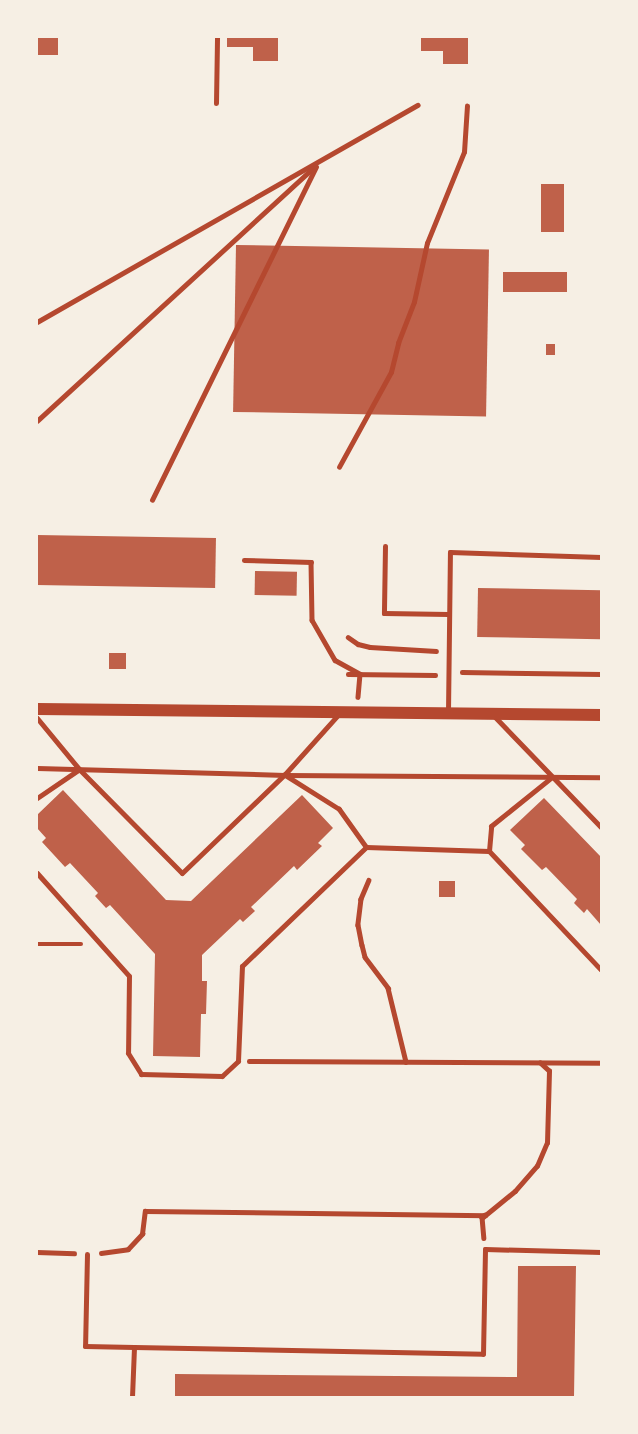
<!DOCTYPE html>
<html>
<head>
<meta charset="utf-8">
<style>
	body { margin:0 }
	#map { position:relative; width:638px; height:1434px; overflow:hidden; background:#f6efe4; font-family:"Crimson Pro",serif }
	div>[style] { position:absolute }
	.building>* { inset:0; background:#bf614a; transform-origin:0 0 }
	.path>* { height:4.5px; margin:-2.25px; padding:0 2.25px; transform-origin:2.25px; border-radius:2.25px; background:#b5482f }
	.service>* { height:5px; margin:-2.5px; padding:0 2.5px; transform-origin:2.5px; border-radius:2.5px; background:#b5482f }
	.tertiary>* { height:12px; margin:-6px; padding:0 6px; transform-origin:6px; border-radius:6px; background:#b5482f }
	span { translate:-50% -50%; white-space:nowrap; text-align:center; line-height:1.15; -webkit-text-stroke:7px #f6efe4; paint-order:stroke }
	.frame { position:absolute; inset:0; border:38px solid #f6efe4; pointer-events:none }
</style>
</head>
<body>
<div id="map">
	<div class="building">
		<div style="left:37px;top:37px;width:21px;height:18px"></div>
		<div style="clip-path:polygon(227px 37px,278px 37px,278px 61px,253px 61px,253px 47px,227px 47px)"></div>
		<div style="clip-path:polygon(421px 37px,468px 37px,468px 64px,443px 64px,443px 51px,421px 51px)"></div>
		<div style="left:541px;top:184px;width:23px;height:48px"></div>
		<div style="left:236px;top:245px;width:253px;height:167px;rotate:1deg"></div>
		<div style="left:503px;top:272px;width:64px;height:20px"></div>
		<div style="left:546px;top:344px;width:9px;height:11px"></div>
		<div style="left:37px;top:535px;width:179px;height:50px;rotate:1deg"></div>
		<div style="left:255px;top:571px;width:42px;height:24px;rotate:1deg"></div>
		<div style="left:478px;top:588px;width:123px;height:49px;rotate:1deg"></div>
		<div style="left:109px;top:653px;width:17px;height:16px"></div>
		<div style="clip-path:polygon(63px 790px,166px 900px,191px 901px,302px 795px,333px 828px,318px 843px,322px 846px,297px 870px,294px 866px,251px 907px,255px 911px,243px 922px,240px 919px,202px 955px,202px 981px,207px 981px,206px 1014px,201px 1014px,200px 1057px,153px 1056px,155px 954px,110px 905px,106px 908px,95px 896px,98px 893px,70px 863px,65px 867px,42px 842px,46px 838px,37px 828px,37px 815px)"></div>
		<div style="clip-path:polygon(544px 798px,601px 857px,601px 925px,587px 909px,584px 913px,574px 903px,577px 899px,546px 867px,542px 870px,521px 849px,525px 845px,510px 830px)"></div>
		<div style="left:439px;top:881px;width:16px;height:16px"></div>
		<div style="clip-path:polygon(518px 1266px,576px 1266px,574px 1397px,175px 1397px,175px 1374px,517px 1377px)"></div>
	</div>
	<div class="path">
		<div style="left:37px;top:322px;width:438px;rotate:-29.7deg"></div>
		<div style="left:37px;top:421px;width:374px;rotate:-42.5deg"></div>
		<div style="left:339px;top:467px;width:108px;rotate:-61.3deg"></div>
		<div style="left:391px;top:372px;width:30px;rotate:-76deg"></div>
		<div style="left:398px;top:343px;width:44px;rotate:-68.7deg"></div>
		<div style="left:414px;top:302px;width:60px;rotate:-77.6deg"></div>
		<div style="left:427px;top:243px;width:98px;rotate:-67.9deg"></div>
		<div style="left:464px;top:152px;width:46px;rotate:-86.3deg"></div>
		<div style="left:152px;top:500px;width:371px;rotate:-63.8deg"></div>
		<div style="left:244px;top:560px;width:67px;rotate:1.7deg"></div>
		<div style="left:311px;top:562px;width:58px;rotate:89deg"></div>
		<div style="left:312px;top:620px;width:46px;rotate:60.1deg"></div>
		<div style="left:335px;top:660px;width:29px;rotate:29deg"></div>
		<div style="left:360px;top:674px;width:23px;rotate:95deg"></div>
		<div style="left:348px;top:637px;width:12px;rotate:35deg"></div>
		<div style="left:358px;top:644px;width:12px;rotate:14deg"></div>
		<div style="left:370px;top:647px;width:66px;rotate:3.5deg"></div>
		<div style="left:462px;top:672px;width:139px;rotate:0.8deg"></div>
		<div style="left:348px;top:674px;width:87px;rotate:0.7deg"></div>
		<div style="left:369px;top:880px;width:21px;rotate:113deg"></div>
		<div style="left:361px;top:899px;width:26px;rotate:97deg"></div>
		<div style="left:358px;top:925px;width:20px;rotate:79deg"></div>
		<div style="left:362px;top:945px;width:12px;rotate:76deg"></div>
		<div style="left:365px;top:957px;width:39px;rotate:53deg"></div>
		<div style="left:388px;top:988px;width:76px;rotate:76.3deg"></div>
		<div style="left:37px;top:944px;width:44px"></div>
		<div style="left:249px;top:1061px;width:352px;rotate:0.3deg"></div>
		<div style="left:483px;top:1217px;width:41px;rotate:-39.1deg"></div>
		<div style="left:515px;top:1191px;width:33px;rotate:-49deg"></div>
		<div style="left:537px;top:1166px;width:25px;rotate:-67deg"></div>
		<div style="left:547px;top:1143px;width:72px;rotate:-88.4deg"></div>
		<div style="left:549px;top:1071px;width:12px;rotate:-138deg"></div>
		<div style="left:37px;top:1252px;width:37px;rotate:2deg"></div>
		<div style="left:101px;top:1253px;width:27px;rotate:-8deg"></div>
		<div style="left:128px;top:1249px;width:21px;rotate:-47deg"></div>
		<div style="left:142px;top:1234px;width:23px;rotate:-83deg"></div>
		<div style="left:145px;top:1211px;width:340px;rotate:0.7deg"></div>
		<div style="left:485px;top:1215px;width:4px;rotate:146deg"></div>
		<div style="left:482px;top:1217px;width:21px;rotate:85deg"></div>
	</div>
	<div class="service">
		<div style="left:216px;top:103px;width:66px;rotate:-89.1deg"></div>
		<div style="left:385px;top:546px;width:67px;rotate:90.9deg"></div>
		<div style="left:384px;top:613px;width:64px;rotate:0.9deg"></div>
		<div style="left:448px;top:712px;width:160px;rotate:-89.3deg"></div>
		<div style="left:450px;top:552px;width:151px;rotate:1.9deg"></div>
		<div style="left:494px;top:716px;width:154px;rotate:46.1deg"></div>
		<div style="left:37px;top:718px;width:66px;rotate:50.5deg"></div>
		<div style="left:79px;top:769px;width:146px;rotate:45.3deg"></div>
		<div style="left:182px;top:873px;width:143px;rotate:-43.9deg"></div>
		<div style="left:285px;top:774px;width:79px;rotate:-48.1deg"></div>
		<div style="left:37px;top:768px;width:248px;rotate:1.6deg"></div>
		<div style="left:285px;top:775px;width:316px;rotate:0.4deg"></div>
		<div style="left:37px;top:798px;width:50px;rotate:-34.3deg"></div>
		<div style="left:366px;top:847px;width:123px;rotate:1.9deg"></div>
		<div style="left:489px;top:851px;width:163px;rotate:46.7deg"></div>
		<div style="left:489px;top:851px;width:25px;rotate:-85deg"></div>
		<div style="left:491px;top:826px;width:78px;rotate:-38.8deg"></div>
		<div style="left:37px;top:873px;width:138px;rotate:48.2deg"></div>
		<div style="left:129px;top:976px;width:77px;rotate:90.7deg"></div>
		<div style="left:128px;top:1053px;width:25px;rotate:58deg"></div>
		<div style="left:141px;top:1074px;width:81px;rotate:1.4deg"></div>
		<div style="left:222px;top:1076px;width:22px;rotate:-43deg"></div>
		<div style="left:238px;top:1061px;width:95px;rotate:-87.6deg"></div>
		<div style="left:242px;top:966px;width:172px;rotate:-43.8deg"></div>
		<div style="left:366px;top:847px;width:47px;rotate:-125.4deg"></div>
		<div style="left:339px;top:809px;width:64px;rotate:-147.8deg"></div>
		<div style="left:87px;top:1254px;width:92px;rotate:91.2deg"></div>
		<div style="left:85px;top:1346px;width:49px;rotate:1.2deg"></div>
		<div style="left:132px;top:1397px;width:50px;rotate:-87.7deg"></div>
		<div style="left:134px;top:1347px;width:349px;rotate:1.1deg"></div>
		<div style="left:483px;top:1354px;width:105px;rotate:-88.9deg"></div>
		<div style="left:485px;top:1249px;width:116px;rotate:1.5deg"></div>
	</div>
	<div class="tertiary">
		<div style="left:37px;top:709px;width:564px;rotate:0.61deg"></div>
	</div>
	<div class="frame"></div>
</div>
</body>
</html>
